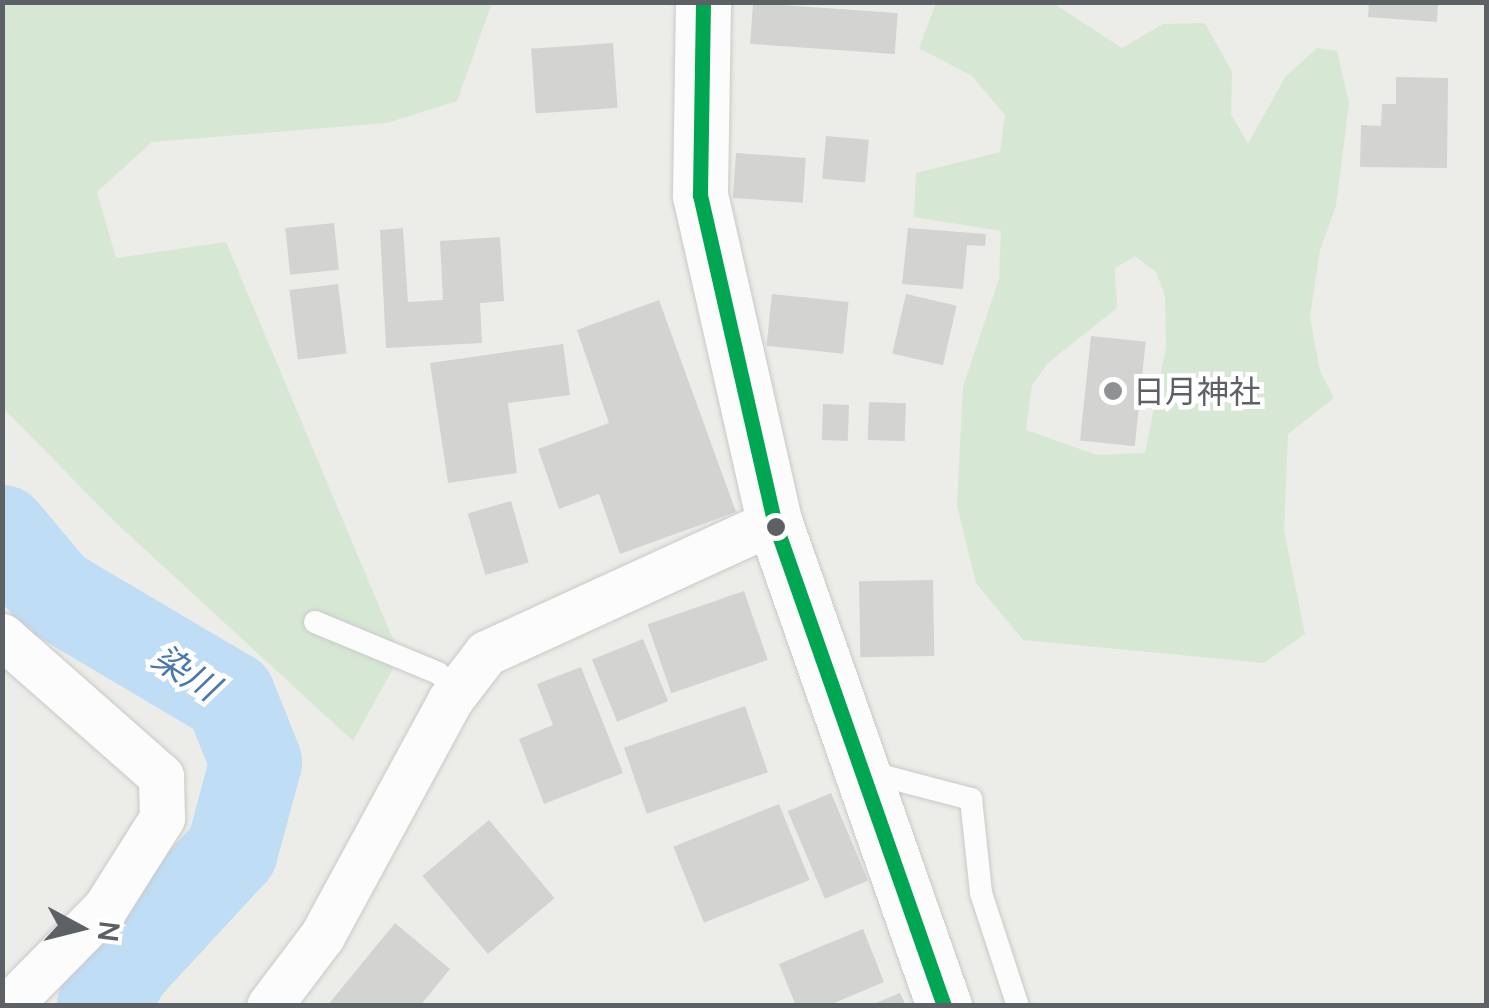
<!DOCTYPE html>
<html>
<head>
<meta charset="utf-8">
<style>
	body { margin:0 }
	#map { position:relative; width:1489px; height:1008px; overflow:hidden; background:#ecece8; font-family:Manrope,"Noto Sans JP",sans-serif }
	div>[style] { position:absolute }
	.green>* { inset:0; background:#d6e8d4 }
	.river>* { height:92px; margin:-46px; padding:0 46px; transform-origin:46px; border-radius:46px; background:#bfddf4 }
	.building>* { inset:0; background:#d3d3d1; transform-origin:0 0 }
	.roads { filter:drop-shadow(0 0 2px #c9cac9) drop-shadow(0 0 2px #c9cac9) }
	.service>* { height:22px; margin:-11px; padding:0 11px; transform-origin:11px; border-radius:11px; background:#fcfcfc }
	.minor>* { height:45px; margin:-22.5px; padding:0 22.5px; transform-origin:22.5px; border-radius:22.5px; background:#fcfcfc }
	.secondary>* { height:55px; margin:-27.5px; padding:0 27.5px; transform-origin:27.5px; border-radius:27.5px; background:#fcfcfc }
	.bus-1>* { height:15px; margin:-7.5px; padding:0 7.5px; transform-origin:7.5px; border-radius:7.5px; background:#00a651 }
	.dots>* { width:28px; height:28px; translate:-50% -50%; box-sizing:border-box; border:5px solid #fff; border-radius:50% }
	span { translate:-50% -50%; white-space:nowrap; text-align:center; line-height:1.15; -webkit-text-stroke:9px #fff; paint-order:stroke }
	.poi-label { font-size:32px; color:#5d6165 }
	.left { translate:0 -50%; text-align:left }
	.water-label { font-size:35px; color:#4978aa; font-style:italic }
	.frame { position:absolute; inset:0; border:5px solid #5d6165; pointer-events:none }
	.north { position:absolute; left:30px; top:878px; width:100px; height:100px; -webkit-text-stroke:8px #fff; paint-order:stroke; rotate:97deg; font-size:28px; font-weight:700; line-height:40px; text-align:center; color:#5d6165 }
	.north::after { content:''; display:block; margin:auto; width:35px; height:45px; background:#5d6165; clip-path:polygon(50% 0,100% 100%,50% 72%,0 100%) }
</style>
</head>
<body>
<div id="map">
	<div class="green">
		<div style="clip-path:polygon(2px 3px,492px 3px,457px 101px,387px 123px,152px 142px,97px 192px,116px 258px,226px 242px,400px 656px,353px 741px,116px 523px,3px 408px)"></div>
		<div style="clip-path:polygon(evenodd,936px 3px,1053px 3px,1122px 48px,1163px 24px,1205px 23px,1232px 72px,1231px 114px,1248px 144px,1285px 77px,1317px 48px,1337px 51px,1349px 103px,1336px 206px,1320px 250px,1310px 317px,1320px 371px,1334px 398px,1288px 434px,1284px 530px,1305px 634px,1264px 663px,1023px 640px,976px 583px,957px 506px,963px 387px,999px 279px,1001px 231px,914px 217px,916px 173px,1000px 152px,1005px 115px,972px 76px,919px 48px,936px 3px,1135px 256px,1156px 272px,1165px 296px,1166px 347px,1145px 453px,1097px 455px,1026px 430px,1032px 385px,1048px 363px,1117px 308px,1115px 268px,1135px 256px)"></div>
	</div>
	<div class="river">
		<div style="left:2px;top:531px;width:81px;rotate:50deg"></div>
		<div style="left:54px;top:593px;width:204px;rotate:30.6deg"></div>
		<div style="left:230px;top:697px;width:70px;rotate:68.2deg"></div>
		<div style="left:256px;top:762px;width:92px;rotate:105.1deg"></div>
		<div style="left:232px;top:851px;width:158px;rotate:132.7deg"></div>
		<div style="left:125px;top:967px;width:45px;rotate:119.4deg"></div>
	</div>
	<div class="building">
		<div style="clip-path:polygon(1369px 2px,1438px 2px,1437px 22px,1368px 17px)"></div>
		<div style="left:753px;top:3px;width:145px;height:41px;rotate:4deg"></div>
		<div style="left:613px;top:43px;width:65px;height:82px;rotate:86deg"></div>
		<div style="clip-path:polygon(1396px 77px,1448px 78px,1447px 168px,1360px 167px,1361px 125px,1381px 126px,1382px 104px,1396px 104px)"></div>
		<div style="left:826px;top:136px;width:43px;height:43px;rotate:5deg"></div>
		<div style="left:736px;top:153px;width:70px;height:45px;rotate:4deg"></div>
		<div style="left:334px;top:223px;width:47px;height:49px;rotate:84deg"></div>
		<div style="clip-path:polygon(403px 228px,408px 302px,443px 300px,440px 241px,500px 237px,504px 301px,480px 303px,482px 343px,386px 348px,380px 230px)"></div>
		<div style="clip-path:polygon(908px 228px,986px 234px,985px 246px,967px 245px,963px 289px,902px 284px)"></div>
		<div style="left:338px;top:284px;width:70px;height:49px;rotate:83deg"></div>
		<div style="left:772px;top:294px;width:77px;height:52px;rotate:6deg"></div>
		<div style="left:906px;top:294px;width:52px;height:61px;rotate:13deg"></div>
		<div style="clip-path:polygon(659px 300px,736px 512px,620px 554px,599px 494px,559px 509px,538px 449px,609px 423px,577px 330px)"></div>
		<div style="left:1091px;top:336px;width:55px;height:105px;rotate:6deg"></div>
		<div style="clip-path:polygon(563px 344px,570px 395px,508px 403px,517px 473px,448px 483px,430px 363px)"></div>
		<div style="left:869px;top:402px;width:37px;height:38px;rotate:2deg"></div>
		<div style="left:823px;top:404px;width:26px;height:36px;rotate:2deg"></div>
		<div style="left:511px;top:501px;width:64px;height:45px;rotate:74deg"></div>
		<div style="left:933px;top:580px;width:76px;height:74px;rotate:89deg"></div>
		<div style="left:744px;top:591px;width:73px;height:102px;rotate:71deg"></div>
		<div style="left:643px;top:639px;width:67px;height:55px;rotate:68deg"></div>
		<div style="clip-path:polygon(581px 667px,623px 773px,544px 804px,519px 739px,553px 725px,537px 684px)"></div>
		<div style="left:745px;top:706px;width:70px;height:128px;rotate:71deg"></div>
		<div style="left:831px;top:793px;width:95px;height:47px;rotate:67deg"></div>
		<div style="left:779px;top:804px;width:82px;height:114px;rotate:68deg"></div>
		<div style="left:489px;top:820px;width:102px;height:87px;rotate:50deg"></div>
		<div style="clip-path:polygon(395px 923px,450px 969px,420px 1006px,327px 1006px)"></div>
		<div style="clip-path:polygon(863px 929px,884px 982px,827px 1006px,796px 1006px,779px 964px)"></div>
		<div style="clip-path:polygon(900px 993px,906px 1006px,871px 1006px,871px 1005px)"></div>
	</div>
	<div class="roads">
		<div class="service">
			<div style="left:315px;top:622px;width:133px;rotate:22.5deg"></div>
			<div style="left:438px;top:673px;width:26px;rotate:39deg"></div>
			<div style="left:864px;top:771px;width:111px;rotate:14.7deg"></div>
			<div style="left:971px;top:799px;width:95px;rotate:83.9deg"></div>
			<div style="left:981px;top:893px;width:119px;rotate:71.9deg"></div>
		</div>
		<div class="minor">
			<div style="left:2px;top:636px;width:212px;rotate:41.4deg"></div>
			<div style="left:161px;top:776px;width:42px;rotate:88.6deg"></div>
			<div style="left:162px;top:818px;width:107px;rotate:122.3deg"></div>
			<div style="left:105px;top:908px;width:138px;rotate:134.7deg"></div>
			<div style="left:269px;top:1006px;width:88px;rotate:-52.9deg"></div>
			<div style="left:322px;top:936px;width:268px;rotate:-61.5deg"></div>
			<div style="left:450px;top:700px;width:59px;rotate:-52.5deg"></div>
			<div style="left:486px;top:653px;width:317px;rotate:-24.6deg"></div>
		</div>
		<div class="secondary">
			<div style="left:703px;top:2px;width:193px;rotate:90.9deg"></div>
			<div style="left:700px;top:195px;width:334px;rotate:77.2deg"></div>
			<div style="left:774px;top:521px;width:514px;rotate:70.68deg"></div>
		</div>
	</div>
	<div class="bus-1">
		<div style="left:703px;top:2px;width:193px;rotate:90.9deg"></div>
		<div style="left:700px;top:195px;width:334px;rotate:77.2deg"></div>
		<div style="left:774px;top:521px;width:514px;rotate:70.68deg"></div>
	</div>
	<div class="dots">
		<div style="left:1113px;top:391px;background:#8f9293"></div>
		<div style="left:776px;top:527px;background:#5d6165"></div>
	</div>
	<div class="poi-label">
		<span class="left" style="left:1133px;top:391px">日月神社</span>
	</div>
	<div class="water-label">
		<span style="left:186px;top:672px;rotate:32deg">染川</span>
	</div>
	<div class="frame"></div>
	<div class="north">N</div>
</div>
</body>
</html>
